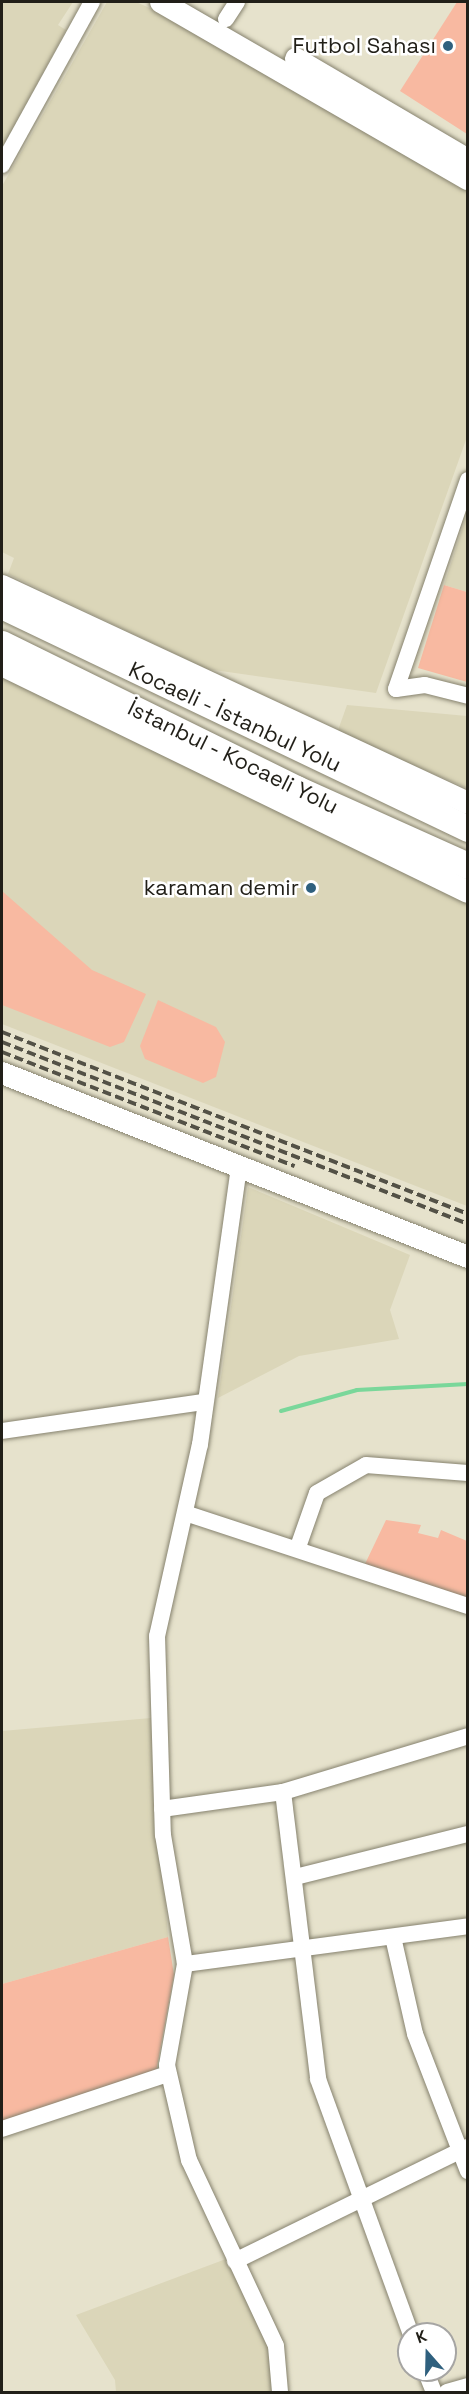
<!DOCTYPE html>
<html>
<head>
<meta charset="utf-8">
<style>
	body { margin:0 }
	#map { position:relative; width:469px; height:2394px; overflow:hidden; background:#e6e2cc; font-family:"Space Grotesk",sans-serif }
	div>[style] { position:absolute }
	.built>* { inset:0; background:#dbd6b9 }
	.green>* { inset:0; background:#f8b9a1 }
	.stream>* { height:4px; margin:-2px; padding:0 2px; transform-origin:2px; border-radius:2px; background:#7ad79a }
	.roads { filter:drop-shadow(0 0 2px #86826e) drop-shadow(0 0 2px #86826e) }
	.minor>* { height:16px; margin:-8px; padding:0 8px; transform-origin:8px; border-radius:8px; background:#fff }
	.major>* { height:22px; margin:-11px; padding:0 11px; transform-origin:11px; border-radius:11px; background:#fff }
	.highway>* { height:26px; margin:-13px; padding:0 13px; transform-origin:13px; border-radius:13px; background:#fff }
	.rail>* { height:4px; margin-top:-2px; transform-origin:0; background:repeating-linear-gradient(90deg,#535146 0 9px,transparent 0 13.5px) }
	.dots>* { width:16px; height:16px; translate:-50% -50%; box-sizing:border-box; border:3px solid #fff; border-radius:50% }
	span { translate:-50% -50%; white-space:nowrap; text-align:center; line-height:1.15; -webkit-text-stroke:5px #fff; paint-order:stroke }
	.poi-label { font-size:22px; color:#211f18 }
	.right { translate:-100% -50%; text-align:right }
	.street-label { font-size:22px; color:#211f18 }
	.frame { position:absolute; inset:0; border:3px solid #211f18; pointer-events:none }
	.north { position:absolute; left:397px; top:2322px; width:60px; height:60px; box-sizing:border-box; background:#fff; border:2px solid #a6a5a3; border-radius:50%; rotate:340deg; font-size:16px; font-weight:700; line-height:24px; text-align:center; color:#211f18 }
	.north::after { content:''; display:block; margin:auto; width:21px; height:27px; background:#2f607e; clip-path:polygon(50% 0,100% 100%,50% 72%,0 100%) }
</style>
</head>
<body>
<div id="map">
	<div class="built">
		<div style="clip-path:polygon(2px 2px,73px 2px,58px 25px,66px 30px,2px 149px)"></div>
		<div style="clip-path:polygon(107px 2px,136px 2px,211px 35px,467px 188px,467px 437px,376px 693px,207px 669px,8px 574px,14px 558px,2px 552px,2px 186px)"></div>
		<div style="clip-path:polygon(467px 514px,467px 592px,444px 585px)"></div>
		<div style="clip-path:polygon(2px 669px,467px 897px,467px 1206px,2px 1024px)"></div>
		<div style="clip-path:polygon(347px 705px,467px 716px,467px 788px,337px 733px)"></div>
		<div style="clip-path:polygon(248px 1187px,410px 1255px,390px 1310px,399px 1339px,299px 1356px,218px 1398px)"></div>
		<div style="clip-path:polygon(151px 1718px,168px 1937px,2px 1984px,2px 1731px)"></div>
		<div style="clip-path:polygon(226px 2259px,276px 2357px,281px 2392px,116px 2392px,115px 2380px,76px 2315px)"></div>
	</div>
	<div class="green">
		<div style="clip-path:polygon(457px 2px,467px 2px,467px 134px,400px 91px)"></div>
		<div style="clip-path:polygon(444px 585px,467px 592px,467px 682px,418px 668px)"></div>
		<div style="clip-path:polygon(2px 891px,92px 970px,146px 994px,124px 1042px,110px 1047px,2px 1005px)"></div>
		<div style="clip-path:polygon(158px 1000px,216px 1027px,225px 1042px,216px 1077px,203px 1083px,145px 1059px,140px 1046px)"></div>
		<div style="clip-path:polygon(386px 1520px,421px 1525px,418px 1533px,438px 1538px,441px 1530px,467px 1541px,467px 1599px,365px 1564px)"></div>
		<div style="clip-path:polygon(168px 1937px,174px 1975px,156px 2072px,2px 2125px,2px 1984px)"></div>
	</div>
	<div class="stream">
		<div style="left:281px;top:1411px;width:79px;rotate:-15.4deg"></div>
		<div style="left:357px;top:1390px;width:111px;rotate:-3.1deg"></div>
	</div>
	<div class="roads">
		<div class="minor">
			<div style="left:226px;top:19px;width:20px;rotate:-57deg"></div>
			<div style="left:2px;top:165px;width:186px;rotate:-61.1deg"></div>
			<div style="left:468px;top:480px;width:221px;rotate:109deg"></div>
			<div style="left:396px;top:689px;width:29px;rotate:-8deg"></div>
			<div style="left:425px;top:685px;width:44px;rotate:14.3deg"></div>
			<div style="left:239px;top:1167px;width:280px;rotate:98deg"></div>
			<div style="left:200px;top:1444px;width:197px;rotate:102.6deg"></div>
			<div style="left:157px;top:1636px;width:199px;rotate:88.3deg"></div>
			<div style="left:163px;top:1835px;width:131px;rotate:80.3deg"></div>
			<div style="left:185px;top:1964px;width:103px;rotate:100.1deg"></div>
			<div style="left:167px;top:2065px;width:98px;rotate:77deg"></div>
			<div style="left:189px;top:2160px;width:205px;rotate:64.9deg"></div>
			<div style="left:276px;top:2346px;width:46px;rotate:85deg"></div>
			<div style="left:2px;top:1431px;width:204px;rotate:-8.2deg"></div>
			<div style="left:185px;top:1513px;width:298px;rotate:18.2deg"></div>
			<div style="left:298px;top:1547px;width:57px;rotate:-70.6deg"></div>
			<div style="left:317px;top:1493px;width:56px;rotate:-29.7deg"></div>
			<div style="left:366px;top:1465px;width:102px;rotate:4.5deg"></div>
			<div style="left:283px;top:1792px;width:289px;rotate:83deg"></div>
			<div style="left:318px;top:2079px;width:271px;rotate:70deg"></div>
			<div style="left:162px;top:1809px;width:122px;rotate:-8deg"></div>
			<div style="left:283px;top:1792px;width:193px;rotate:-16.8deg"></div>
			<div style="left:295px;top:1877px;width:178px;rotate:-14deg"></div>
			<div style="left:393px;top:1937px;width:99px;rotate:77.2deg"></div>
			<div style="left:415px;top:2034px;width:147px;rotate:68.9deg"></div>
			<div style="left:185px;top:1964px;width:286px;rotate:-7.6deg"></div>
			<div style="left:2px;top:2129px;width:174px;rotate:-18.4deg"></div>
			<div style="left:235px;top:2261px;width:259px;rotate:-26.1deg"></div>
			<div style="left:425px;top:2370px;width:24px;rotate:68deg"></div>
			<div style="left:447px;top:2392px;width:22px;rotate:-16deg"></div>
		</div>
		<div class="major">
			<div style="left:161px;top:2px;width:354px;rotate:30deg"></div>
			<div style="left:296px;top:59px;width:199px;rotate:30.4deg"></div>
			<div style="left:2px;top:586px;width:514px;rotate:24.97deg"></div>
			<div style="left:2px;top:665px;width:518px;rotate:25.97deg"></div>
			<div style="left:2px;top:1073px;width:501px;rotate:21.55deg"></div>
		</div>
		<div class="highway">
			<div style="left:2px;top:606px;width:517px;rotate:25.57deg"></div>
			<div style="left:2px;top:644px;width:329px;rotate:26.2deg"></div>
			<div style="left:297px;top:789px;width:188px;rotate:24.2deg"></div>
		</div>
	</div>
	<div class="rail">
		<div style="left:2px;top:1032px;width:500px;rotate:21.33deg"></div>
		<div style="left:2px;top:1042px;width:500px;rotate:21.33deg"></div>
		<div style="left:2px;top:1052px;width:314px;rotate:21.3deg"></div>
	</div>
	<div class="dots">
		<div style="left:448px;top:46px;background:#2f607e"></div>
		<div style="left:311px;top:888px;background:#2f607e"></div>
	</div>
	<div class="poi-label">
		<span class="right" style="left:436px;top:46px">Futbol Sahası</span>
		<span class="right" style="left:299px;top:888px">karaman demir</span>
	</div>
	<div class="street-label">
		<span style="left:235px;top:717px;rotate:25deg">Kocaeli - İstanbul Yolu</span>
		<span style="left:233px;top:757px;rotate:26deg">İstanbul - Kocaeli Yolu</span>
	</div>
	<div class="frame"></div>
	<div class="north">K</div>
</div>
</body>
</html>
